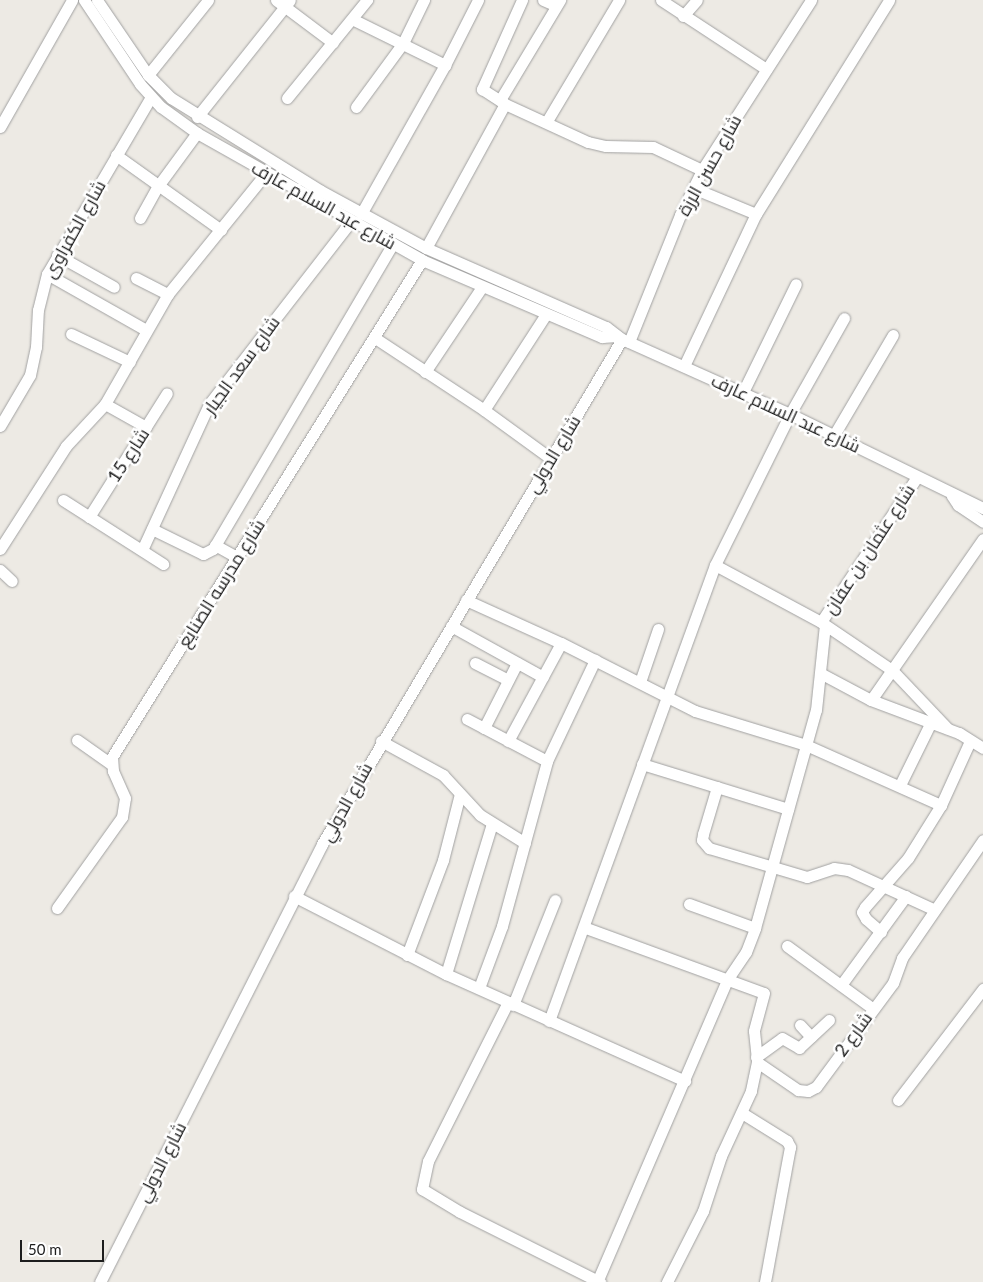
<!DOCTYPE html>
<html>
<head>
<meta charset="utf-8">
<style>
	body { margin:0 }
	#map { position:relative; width:983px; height:1282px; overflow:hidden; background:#edeae4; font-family:Lato,Cairo,sans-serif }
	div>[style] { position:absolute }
	.roads { filter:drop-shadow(0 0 1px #a1a1a1) drop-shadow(0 0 1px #a1a1a1) }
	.minor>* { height:11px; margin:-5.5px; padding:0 5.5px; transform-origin:5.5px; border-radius:5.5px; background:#fff }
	span { translate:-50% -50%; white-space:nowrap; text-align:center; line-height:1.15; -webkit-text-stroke:5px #fff; paint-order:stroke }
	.street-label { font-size:18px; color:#1d1d1d }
	.scale { position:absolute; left:20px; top:1240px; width:84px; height:22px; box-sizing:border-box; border:2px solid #1d1d1d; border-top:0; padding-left:6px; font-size:15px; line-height:18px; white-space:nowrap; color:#1d1d1d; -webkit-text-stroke:4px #fff; paint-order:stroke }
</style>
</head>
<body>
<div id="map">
	<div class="roads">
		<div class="minor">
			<div style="left:84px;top:0;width:101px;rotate:56.3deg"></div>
			<div style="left:140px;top:84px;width:31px;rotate:48deg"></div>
			<div style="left:161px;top:107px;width:44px;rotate:35.8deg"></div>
			<div style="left:197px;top:133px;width:258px;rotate:29.4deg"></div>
			<div style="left:422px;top:260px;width:196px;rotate:23.2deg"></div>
			<div style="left:602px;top:337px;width:15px;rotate:-4deg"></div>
			<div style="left:97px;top:0;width:91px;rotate:55.8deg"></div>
			<div style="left:148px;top:75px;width:33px;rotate:45deg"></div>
			<div style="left:171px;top:98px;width:176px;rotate:31.8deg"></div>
			<div style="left:321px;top:191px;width:119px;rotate:28.5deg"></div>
			<div style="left:426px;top:248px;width:197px;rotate:23.7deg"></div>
			<div style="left:606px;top:327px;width:20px;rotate:37deg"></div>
			<div style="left:622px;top:339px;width:184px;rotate:24.1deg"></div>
			<div style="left:790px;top:414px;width:215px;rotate:26deg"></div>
			<div style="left:276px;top:0;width:71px;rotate:37deg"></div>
			<div style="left:522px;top:0;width:98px;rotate:114.2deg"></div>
			<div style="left:482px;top:89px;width:27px;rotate:33deg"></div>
			<div style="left:505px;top:104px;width:91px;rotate:24.6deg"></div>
			<div style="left:588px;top:142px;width:18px;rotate:13deg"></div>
			<div style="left:606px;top:146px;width:47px;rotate:1.2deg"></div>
			<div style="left:653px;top:147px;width:54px;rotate:25.1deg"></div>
			<div style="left:543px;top:0;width:13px;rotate:23deg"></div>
			<div style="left:661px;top:0;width:126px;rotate:33.3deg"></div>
			<div style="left:683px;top:16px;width:21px;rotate:-49deg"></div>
			<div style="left:354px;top:20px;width:102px;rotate:26.3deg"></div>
			<div style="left:148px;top:75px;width:96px;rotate:-51.3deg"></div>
			<div style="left:287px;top:98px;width:127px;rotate:-50.8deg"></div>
			<div style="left:500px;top:100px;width:117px;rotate:-59deg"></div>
			<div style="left:356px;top:107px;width:79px;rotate:-53.7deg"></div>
			<div style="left:403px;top:43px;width:48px;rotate:-64deg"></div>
			<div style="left:197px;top:117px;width:149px;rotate:-51.5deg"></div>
			<div style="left:547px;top:121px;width:141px;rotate:-59.2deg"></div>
			<div style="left:0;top:127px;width:146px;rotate:-60.4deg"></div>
			<div style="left:116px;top:155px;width:129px;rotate:35.5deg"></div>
			<div style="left:693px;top:188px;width:68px;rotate:22.4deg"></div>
			<div style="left:361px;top:214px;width:171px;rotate:-60.6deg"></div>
			<div style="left:445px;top:65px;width:73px;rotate:-63.1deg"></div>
			<div style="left:140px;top:218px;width:37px;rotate:-61deg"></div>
			<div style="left:158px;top:186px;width:66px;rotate:-53.7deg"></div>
			<div style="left:426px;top:248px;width:164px;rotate:-61.3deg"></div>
			<div style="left:57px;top:255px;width:65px;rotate:29.3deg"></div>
			<div style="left:47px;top:274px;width:114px;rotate:29.5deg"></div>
			<div style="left:136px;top:278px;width:36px;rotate:27deg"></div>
			<div style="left:71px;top:334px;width:65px;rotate:25.4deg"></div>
			<div style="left:375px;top:338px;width:131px;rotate:33.4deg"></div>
			<div style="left:484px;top:410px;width:82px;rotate:36deg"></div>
			<div style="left:629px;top:342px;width:137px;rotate:-68.1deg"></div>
			<div style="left:680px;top:215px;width:50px;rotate:-63.9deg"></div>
			<div style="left:702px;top:170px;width:202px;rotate:-57.3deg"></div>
			<div style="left:684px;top:366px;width:168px;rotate:-64.7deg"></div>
			<div style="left:756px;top:214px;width:252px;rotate:-58.1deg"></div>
			<div style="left:425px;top:372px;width:102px;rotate:-56.2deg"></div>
			<div style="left:743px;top:392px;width:120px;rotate:-63.9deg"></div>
			<div style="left:105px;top:404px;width:47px;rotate:29.3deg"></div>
			<div style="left:484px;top:410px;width:114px;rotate:-57.1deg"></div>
			<div style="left:0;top:426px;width:59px;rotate:-59.5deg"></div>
			<div style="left:30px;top:375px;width:29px;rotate:-78deg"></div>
			<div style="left:36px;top:347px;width:37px;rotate:-87deg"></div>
			<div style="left:38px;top:310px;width:37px;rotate:-76deg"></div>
			<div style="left:47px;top:274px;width:205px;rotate:-59.6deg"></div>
			<div style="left:834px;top:435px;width:116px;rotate:-59.5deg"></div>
			<div style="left:952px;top:496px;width:11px;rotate:56deg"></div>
			<div style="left:958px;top:505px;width:30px;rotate:34deg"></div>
			<div style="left:63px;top:500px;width:119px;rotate:32.6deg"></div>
			<div style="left:89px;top:517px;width:146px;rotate:-57.8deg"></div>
			<div style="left:152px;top:529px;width:57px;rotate:26.1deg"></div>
			<div style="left:203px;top:554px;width:11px;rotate:-27deg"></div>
			<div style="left:213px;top:549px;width:354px;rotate:-59.5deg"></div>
			<div style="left:215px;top:545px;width:25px;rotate:29deg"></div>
			<div style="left:0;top:549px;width:122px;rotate:-57.3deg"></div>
			<div style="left:66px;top:446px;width:57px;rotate:-47.1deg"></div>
			<div style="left:105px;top:404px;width:127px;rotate:-60.2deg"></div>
			<div style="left:168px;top:294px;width:156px;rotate:-51deg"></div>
			<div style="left:142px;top:550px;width:161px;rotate:-65.3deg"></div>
			<div style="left:209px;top:404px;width:230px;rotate:-52.2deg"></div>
			<div style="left:715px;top:565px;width:120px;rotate:28.3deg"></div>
			<div style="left:821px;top:622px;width:86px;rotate:34.1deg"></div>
			<div style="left:892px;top:670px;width:80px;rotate:46.5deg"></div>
			<div style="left:0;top:570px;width:16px;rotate:43deg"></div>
			<div style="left:466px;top:600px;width:104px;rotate:24.4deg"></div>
			<div style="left:561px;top:643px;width:150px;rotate:26.9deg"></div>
			<div style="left:695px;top:711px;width:116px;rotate:17deg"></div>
			<div style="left:806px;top:745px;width:148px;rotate:24deg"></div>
			<div style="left:821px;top:622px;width:174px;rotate:-56.5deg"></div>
			<div style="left:451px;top:626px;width:105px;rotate:29deg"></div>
			<div style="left:475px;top:663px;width:37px;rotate:27deg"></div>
			<div style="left:822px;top:674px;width:55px;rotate:28deg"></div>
			<div style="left:871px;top:700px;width:94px;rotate:20.6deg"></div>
			<div style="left:959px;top:733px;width:28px;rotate:32deg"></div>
			<div style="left:640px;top:682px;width:56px;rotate:-71.2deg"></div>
			<div style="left:871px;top:700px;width:196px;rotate:-55.2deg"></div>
			<div style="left:467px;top:719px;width:90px;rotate:27.7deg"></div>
			<div style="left:484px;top:728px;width:73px;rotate:-63.1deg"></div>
			<div style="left:77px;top:740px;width:42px;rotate:35.2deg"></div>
			<div style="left:381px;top:741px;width:71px;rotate:28.7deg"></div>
			<div style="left:443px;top:775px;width:54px;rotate:47.2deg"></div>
			<div style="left:480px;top:815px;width:53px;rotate:31.9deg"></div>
			<div style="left:508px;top:741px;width:111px;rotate:-61.6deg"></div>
			<div style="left:642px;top:764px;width:153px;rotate:17.1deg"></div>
			<div style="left:900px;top:785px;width:68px;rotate:-63.8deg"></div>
			<div style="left:717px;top:787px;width:49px;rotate:106.6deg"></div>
			<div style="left:703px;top:834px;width:6px;rotate:99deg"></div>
			<div style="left:702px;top:840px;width:11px;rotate:49deg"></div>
			<div style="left:709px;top:848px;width:102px;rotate:16.5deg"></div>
			<div style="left:807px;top:877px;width:28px;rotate:-18deg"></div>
			<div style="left:834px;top:868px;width:14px;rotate:8deg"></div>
			<div style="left:848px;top:870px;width:94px;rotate:24.6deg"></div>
			<div style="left:294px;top:896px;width:171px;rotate:27.2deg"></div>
			<div style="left:446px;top:974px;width:262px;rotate:24.1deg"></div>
			<div style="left:689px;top:904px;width:70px;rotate:20deg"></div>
			<div style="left:57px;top:908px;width:112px;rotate:-54.5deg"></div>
			<div style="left:122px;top:817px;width:19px;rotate:-81deg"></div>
			<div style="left:125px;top:798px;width:30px;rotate:-114deg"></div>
			<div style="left:113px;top:771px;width:14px;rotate:-94deg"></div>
			<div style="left:112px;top:757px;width:586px;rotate:-58.05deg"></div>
			<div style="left:586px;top:928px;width:189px;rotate:20.1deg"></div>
			<div style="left:764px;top:993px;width:39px;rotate:105deg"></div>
			<div style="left:754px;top:1031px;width:31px;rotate:84deg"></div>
			<div style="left:757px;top:1062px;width:30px;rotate:102deg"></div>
			<div style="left:751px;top:1091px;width:72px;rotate:114.8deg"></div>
			<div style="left:721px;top:1156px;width:58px;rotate:108.1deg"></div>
			<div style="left:703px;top:1211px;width:80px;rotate:116.9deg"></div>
			<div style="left:881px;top:932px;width:20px;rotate:-139deg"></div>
			<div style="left:866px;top:919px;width:8px;rotate:-120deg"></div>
			<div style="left:862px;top:912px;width:6px;rotate:-59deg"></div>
			<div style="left:865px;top:907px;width:65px;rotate:-48.7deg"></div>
			<div style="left:908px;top:858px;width:62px;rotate:-58.1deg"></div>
			<div style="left:941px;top:805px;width:70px;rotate:-65.6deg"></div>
			<div style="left:787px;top:946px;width:105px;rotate:36.1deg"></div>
			<div style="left:407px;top:955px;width:102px;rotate:-69.2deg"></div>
			<div style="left:443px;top:860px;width:68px;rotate:-75.6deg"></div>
			<div style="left:446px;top:974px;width:157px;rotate:-73deg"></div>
			<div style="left:841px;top:985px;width:110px;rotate:-53.9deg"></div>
			<div style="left:479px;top:988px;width:66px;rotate:-69.6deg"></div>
			<div style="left:502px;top:926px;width:171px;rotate:-74.7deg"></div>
			<div style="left:547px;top:761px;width:112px;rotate:-64.6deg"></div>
			<div style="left:508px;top:1002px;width:178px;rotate:116.7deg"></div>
			<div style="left:428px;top:1161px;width:29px;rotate:102deg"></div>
			<div style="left:422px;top:1189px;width:44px;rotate:31.2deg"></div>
			<div style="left:460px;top:1212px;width:157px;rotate:26.6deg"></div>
			<div style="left:513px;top:1005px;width:113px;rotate:-68.2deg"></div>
			<div style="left:549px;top:1021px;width:485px;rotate:-70deg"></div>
			<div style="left:715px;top:565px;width:169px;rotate:-63.6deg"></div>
			<div style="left:790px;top:414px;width:110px;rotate:-60.6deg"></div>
			<div style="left:800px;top:1025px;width:16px;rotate:47deg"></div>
			<div style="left:756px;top:1057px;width:32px;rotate:-36deg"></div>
			<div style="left:782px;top:1038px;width:20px;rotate:30deg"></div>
			<div style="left:799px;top:1048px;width:41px;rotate:-43deg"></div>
			<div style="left:757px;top:1062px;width:50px;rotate:34.3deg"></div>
			<div style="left:798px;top:1090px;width:10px;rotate:6deg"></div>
			<div style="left:808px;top:1091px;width:9px;rotate:-27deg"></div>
			<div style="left:816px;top:1087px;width:129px;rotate:-53.5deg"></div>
			<div style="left:893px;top:983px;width:27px;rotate:-70deg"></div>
			<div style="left:902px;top:958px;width:143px;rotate:-55.5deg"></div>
			<div style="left:898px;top:1100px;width:140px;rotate:-52.6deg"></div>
			<div style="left:742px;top:1113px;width:53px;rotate:31.9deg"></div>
			<div style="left:787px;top:1141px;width:7px;rotate:63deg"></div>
			<div style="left:790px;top:1147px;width:137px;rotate:100.5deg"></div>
			<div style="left:100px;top:1282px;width:491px;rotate:-63.1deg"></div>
			<div style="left:322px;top:844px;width:587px;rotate:-59.29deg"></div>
			<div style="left:597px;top:1282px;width:329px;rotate:-66.7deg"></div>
			<div style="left:727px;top:980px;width:34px;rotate:-56deg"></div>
			<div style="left:746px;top:952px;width:26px;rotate:-69deg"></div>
			<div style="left:755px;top:928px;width:226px;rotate:-74.4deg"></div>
			<div style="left:816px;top:710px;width:85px;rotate:-84deg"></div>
		</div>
	</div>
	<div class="street-label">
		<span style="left:709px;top:165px;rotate:-61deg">شارع حسن الرزة</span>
		<span style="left:324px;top:205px;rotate:29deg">شارع عبد السلام عارف</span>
		<span style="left:74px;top:229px;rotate:-61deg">شارع الكفراوى</span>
		<span style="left:241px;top:365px;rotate:-54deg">شارع سعد الجيار</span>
		<span style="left:786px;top:413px;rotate:25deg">شارع عبد السلام عارف</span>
		<span style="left:553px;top:454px;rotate:-59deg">شارع الدولي</span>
		<span style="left:128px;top:455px;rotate:-57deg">شارع 15</span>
		<span style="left:869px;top:549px;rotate:-57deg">شارع عثمان بن عفان</span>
		<span style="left:221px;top:583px;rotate:-58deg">شارع مدرسه الصنايع</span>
		<span style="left:346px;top:802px;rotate:-61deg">شارع الدولي</span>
		<span style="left:853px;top:1034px;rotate:-54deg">شارع 2</span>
		<span style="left:161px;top:1162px;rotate:-63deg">شارع الدولي</span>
	</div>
	<div class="scale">50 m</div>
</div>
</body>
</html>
